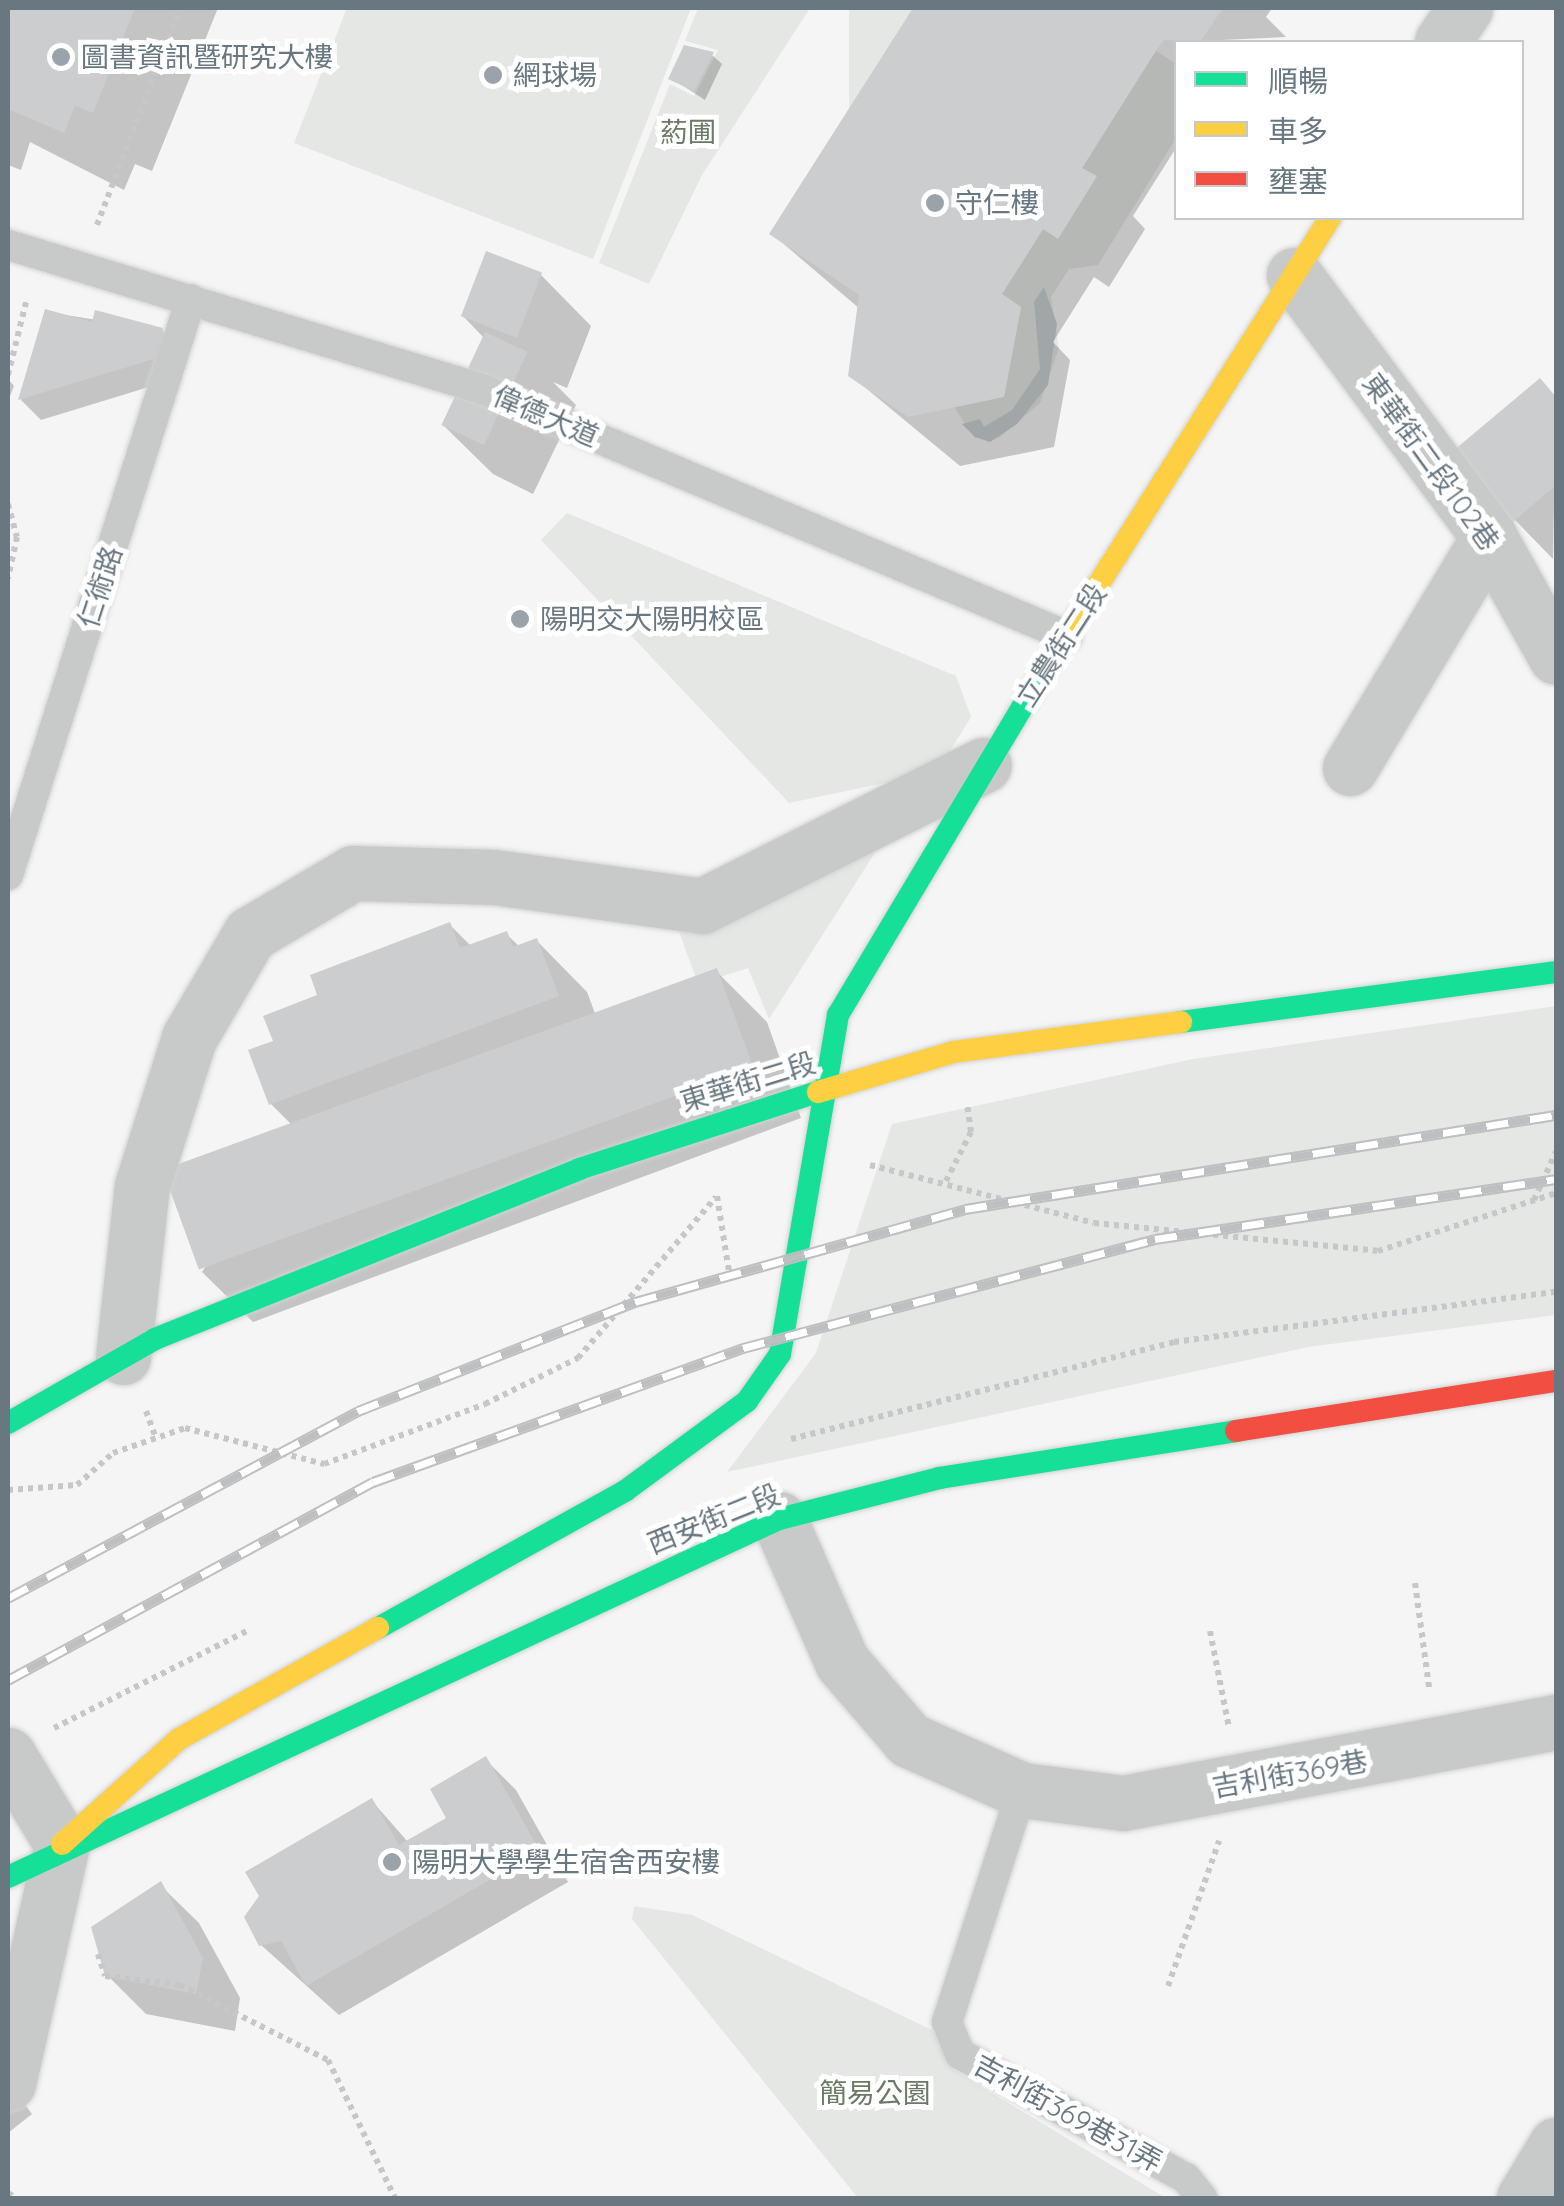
<!DOCTYPE html>
<html>
<head>
<meta charset="utf-8">
<style>
	body { margin:0 }
	#map { position:relative; width:1564px; height:2206px; overflow:hidden; background:#f5f5f5; font-family:Quicksand,"Noto Sans TC",sans-serif }
	div>[style] { position:absolute }
	.green>* { inset:0; background:#e4e7e3; transform-origin:0 0 }
	.water>* { inset:0; background:#cad1d3 }
	.shadow>* { inset:0; background:#0003 }
	.building>* { inset:0; background:#cccdce; transform-origin:0 0 }
	.path>* { height:6px; margin-top:-3px; transform-origin:0; background:repeating-linear-gradient(90deg,#c6c7c8 0 5px,transparent 0 10px) }
	.roads { filter:drop-shadow(0 0 2px #d1d2d2) drop-shadow(0 0 2px #d1d2d2) }
	.lane>* { height:30px; margin:-15px; padding:0 15px; transform-origin:15px; border-radius:15px; background:#c8caca }
	.street>* { height:55px; margin:-27.5px; padding:0 27.5px; transform-origin:27.5px; border-radius:27.5px; background:#c8caca }
	.fast>* { height:22px; margin:-11px; padding:0 11px; transform-origin:11px; border-radius:11px; background:#16e098 }
	.slow>* { height:22px; margin:-11px; padding:0 11px; transform-origin:11px; border-radius:11px; background:#ffcf43 }
	.jam>* { height:22px; margin:-11px; padding:0 11px; transform-origin:11px; border-radius:11px; background:#f24e42 }
	.rail>* { height:11px; margin-top:-5.5px; transform-origin:0; background:repeating-linear-gradient(90deg,#fff 0 22px,#bebfc0 0 44px); box-sizing:border-box; border-block:2px solid #bebfc0 }
	.dots>* { width:28px; height:28px; translate:-50% -50%; box-sizing:border-box; border:5px solid #fff; border-radius:50% }
	span { translate:-50% -50%; white-space:nowrap; text-align:center; line-height:1.15; -webkit-text-stroke:10px #fff; paint-order:stroke }
	.poi-label { font-size:28px; color:#697781 }
	.left { translate:0 -50%; text-align:left }
	.park-label { font-size:28px; color:#6c7967 }
	.street-label { font-size:28px; color:#697781 }
	.frame { position:absolute; inset:0; border:10px solid #697781; pointer-events:none }
	.legend { position:absolute; left:1174px; top:40px; width:350px; height:180px; box-sizing:border-box; background:#fff; border:2px solid #c3c9cd; margin:0; padding:12px 18px; list-style:none; font-size:30px; color:#697781 }
	.legend li { display:flex; align-items:center; gap:20px; height:50px }
	.legend b { width:50px; border:2px solid #c3c9cd }
</style>
</head>
<body>
<div id="map">
	<div class="green">
		<div style="clip-path:polygon(347px 8px,691px 8px,593px 259px,294px 143px)"></div>
		<div style="clip-path:polygon(698px 8px,810px 8px,702px 175px,649px 284px,599px 263px,670px 84px,694px 96px,718px 50px,685px 41px)"></div>
		<div style="left:849px;top:8px;width:64px;height:232px"></div>
		<div style="clip-path:polygon(1156px 51px,1176px 64px,1176px 138px,1098px 265px,1069px 269px,1051px 297px,1059px 348px,1040px 403px,999px 438px,975px 438px,954px 407px,1004px 396px,1021px 307px,1002px 294px,1043px 229px,1096px 176px,1082px 168px)"></div>
		<div style="clip-path:polygon(567px 513px,956px 676px,971px 717px,937px 772px,789px 803px,541px 540px)"></div>
		<div style="clip-path:polygon(892px 826px,769px 1019px,748px 968px,698px 984px,676px 923px)"></div>
		<div style="clip-path:polygon(1556px 1006px,1556px 1315px,1308px 1347px,727px 1472px,816px 1353px,892px 1124px,1193px 1059px)"></div>
		<div style="clip-path:polygon(634px 1906px,692px 1915px,932px 2030px,954px 2070px,1166px 2198px,858px 2198px,632px 1919px)"></div>
	</div>
	<div class="water">
		<div style="clip-path:polygon(1044px 287px,1057px 324px,1048px 385px,1017px 424px,990px 442px,975px 437px,962px 424px,980px 419px,984px 427px,1012px 410px,1040px 369px,1034px 302px)"></div>
	</div>
	<div class="shadow">
		<div style="clip-path:polygon(8px 8px,218px 8px,152px 171px,135px 164px,124px 190px,30px 142px,21px 170px,8px 165px)"></div>
		<div style="clip-path:polygon(916px 8px,1272px 8px,1266px 17px,1286px 37px,1176px 42px,1176px 148px,1133px 216px,1145px 229px,1109px 287px,1094px 277px,1053px 342px,1070px 360px,1054px 447px,960px 466px,850px 375px,860px 309px,772px 234px)"></div>
		<div style="clip-path:polygon(712px 55px,722px 64px,705px 100px,671px 78px)"></div>
		<div style="clip-path:polygon(541px 275px,591px 326px,567px 388px,553px 382px,576px 405px,533px 494px,493px 474px,442px 424px,484px 338px,462px 315px)"></div>
		<div style="clip-path:polygon(46px 312px,162px 330px,183px 351px,175px 379px,41px 420px,21px 400px)"></div>
		<div style="clip-path:polygon(8px 379px,14px 386px,8px 401px)"></div>
		<div style="clip-path:polygon(1540px 381px,1556px 397px,1553px 559px,1515px 520px)"></div>
		<div style="clip-path:polygon(450px 925px,472px 947px,506px 934px,520px 947px,537px 941px,587px 992px,596px 1016px,716px 971px,767px 1022px,801px 1118px,253px 1322px,202px 1272px,294px 1127px,271px 1104px,276px 1042px,321px 996px)"></div>
		<div style="clip-path:polygon(486px 1760px,516px 1790px,568px 1882px,339px 2015px,261px 1945px,372px 1801px,408px 1842px,449px 1819px)"></div>
		<div style="clip-path:polygon(160px 1885px,199px 1923px,240px 1998px,235px 2031px,146px 2014px,107px 1975px)"></div>
		<div style="clip-path:polygon(8px 2082px,32px 2114px,8px 2133px)"></div>
	</div>
	<div class="building">
		<div style="clip-path:polygon(8px 8px,135px 8px,93px 113px,75px 106px,64px 133px,8px 109px)"></div>
		<div style="clip-path:polygon(913px 8px,1223px 8px,1200px 42px,1164px 40px,1157px 49px,1082px 168px,1097px 176px,1058px 239px,1043px 229px,1002px 294px,1021px 307px,1004px 397px,908px 417px,848px 376px,859px 295px,769px 234px)"></div>
		<div style="clip-path:polygon(684px 45px,714px 52px,694px 91px,668px 79px)"></div>
		<div style="left:486px;top:251px;width:60px;height:70px;rotate:21deg"></div>
		<div style="clip-path:polygon(45px 309px,92px 322px,95px 310px,163px 328px,154px 359px,18px 400px)"></div>
		<div style="left:485px;top:332px;width:47px;height:103px;rotate:25deg"></div>
		<div style="clip-path:polygon(1540px 378px,1556px 397px,1556px 485px,1513px 522px,1453px 451px)"></div>
		<div style="clip-path:polygon(450px 922px,460px 948px,507px 931px,513px 947px,537px 938px,559px 996px,269px 1105px,248px 1050px,273px 1041px,263px 1016px,317px 995px,310px 975px)"></div>
		<div style="left:717px;top:968px;width:106px;height:590px;rotate:70deg"></div>
		<div style="clip-path:polygon(486px 1756px,540px 1851px,306px 1986px,281px 1941px,259px 1946px,244px 1917px,259px 1896px,245px 1872px,372px 1798px,399px 1845px,446px 1818px,430px 1789px)"></div>
		<div style="clip-path:polygon(161px 1881px,203px 1958px,196px 1994px,105px 1976px,91px 1927px)"></div>
	</div>
	<div class="path">
		<div style="left:97px;top:225px;width:232px;rotate:-69.1deg"></div>
		<div style="left:8px;top:375px;width:79px;rotate:-76.1deg"></div>
		<div style="left:8px;top:504px;width:34px;rotate:75deg"></div>
		<div style="left:17px;top:537px;width:42px;rotate:102.4deg"></div>
		<div style="left:870px;top:1165px;width:231px;rotate:14.5deg"></div>
		<div style="left:1094px;top:1223px;width:285px;rotate:5.6deg"></div>
		<div style="left:1378px;top:1251px;width:187px;rotate:-18deg"></div>
		<div style="left:946px;top:1181px;width:55px;rotate:-63deg"></div>
		<div style="left:971px;top:1132px;width:27px;rotate:-98deg"></div>
		<div style="left:717px;top:1196px;width:89px;rotate:81deg"></div>
		<div style="left:1534px;top:1200px;width:53px;rotate:-65.4deg"></div>
		<div style="left:146px;top:1411px;width:29px;rotate:70deg"></div>
		<div style="left:791px;top:1439px;width:395px;rotate:-14.2deg"></div>
		<div style="left:1174px;top:1342px;width:385px;rotate:-7.5deg"></div>
		<div style="left:8px;top:1490px;width:69px;rotate:-4.1deg"></div>
		<div style="left:77px;top:1485px;width:48px;rotate:-41.6deg"></div>
		<div style="left:113px;top:1453px;width:76px;rotate:-19.1deg"></div>
		<div style="left:185px;top:1428px;width:144px;rotate:14.5deg"></div>
		<div style="left:324px;top:1464px;width:172px;rotate:-20.4deg"></div>
		<div style="left:485px;top:1404px;width:104px;rotate:-26.3deg"></div>
		<div style="left:578px;top:1358px;width:212px;rotate:-49.4deg"></div>
		<div style="left:1415px;top:1583px;width:105px;rotate:82.3deg"></div>
		<div style="left:1210px;top:1631px;width:99px;rotate:78.9deg"></div>
		<div style="left:54px;top:1728px;width:218px;rotate:-26.7deg"></div>
		<div style="left:98px;top:1954px;width:23px;rotate:72deg"></div>
		<div style="left:105px;top:1976px;width:76px;rotate:6.8deg"></div>
		<div style="left:180px;top:1985px;width:166px;rotate:26.9deg"></div>
		<div style="left:328px;top:2060px;width:153px;rotate:64.1deg"></div>
		<div style="left:1168px;top:1986px;width:154px;rotate:-70.6deg"></div>
		<div style="left:8px;top:2193px;width:9px;rotate:32deg"></div>
	</div>
	<div class="roads">
		<div class="lane">
			<div style="left:8px;top:245px;width:498px;rotate:16.9deg"></div>
			<div style="left:484px;top:390px;width:633px;rotate:22.88deg"></div>
			<div style="left:8px;top:875px;width:604px;rotate:-72.37deg"></div>
			<div style="left:1022px;top:1790px;width:244px;rotate:107.9deg"></div>
			<div style="left:947px;top:2022px;width:35px;rotate:68deg"></div>
			<div style="left:960px;top:2054px;width:258px;rotate:28.8deg"></div>
			<div style="left:1186px;top:2178px;width:26px;rotate:51deg"></div>
		</div>
		<div class="street">
			<div style="left:1442px;top:42px;width:41px;rotate:-55.9deg"></div>
			<div style="left:1294px;top:275px;width:327px;rotate:53.3deg"></div>
			<div style="left:1489px;top:537px;width:137px;rotate:60.8deg"></div>
			<div style="left:1350px;top:768px;width:270px;rotate:-59deg"></div>
			<div style="left:123px;top:1357px;width:172px;rotate:-83.7deg"></div>
			<div style="left:142px;top:1186px;width:155px;rotate:-72.4deg"></div>
			<div style="left:189px;top:1038px;width:121px;rotate:-59.6deg"></div>
			<div style="left:250px;top:934px;width:120px;rotate:-30.6deg"></div>
			<div style="left:353px;top:873px;width:141px;rotate:1.6deg"></div>
			<div style="left:494px;top:877px;width:210px;rotate:7.9deg"></div>
			<div style="left:702px;top:906px;width:315px;rotate:-26.6deg"></div>
			<div style="left:779px;top:1519px;width:156px;rotate:66.2deg"></div>
			<div style="left:842px;top:1662px;width:103px;rotate:49.3deg"></div>
			<div style="left:909px;top:1740px;width:124px;rotate:23.9deg"></div>
			<div style="left:1022px;top:1790px;width:102px;rotate:7.3deg"></div>
			<div style="left:1123px;top:1803px;width:441px;rotate:-10.6deg"></div>
			<div style="left:8px;top:1755px;width:104px;rotate:58.8deg"></div>
			<div style="left:62px;top:1844px;width:245px;rotate:102.7deg"></div>
			<div style="left:1524px;top:2198px;width:62px;rotate:-58.9deg"></div>
		</div>
		<div class="fast">
			<div style="left:1181px;top:1022px;width:378px;rotate:-7.6deg"></div>
			<div style="left:8px;top:1423px;width:169px;rotate:-29.7deg"></div>
			<div style="left:155px;top:1339px;width:457px;rotate:-21.8deg"></div>
			<div style="left:579px;top:1169px;width:251px;rotate:-17.9deg"></div>
			<div style="left:378px;top:1628px;width:282px;rotate:-29deg"></div>
			<div style="left:625px;top:1491px;width:152px;rotate:-36.4deg"></div>
			<div style="left:747px;top:1401px;width:57px;rotate:-54.9deg"></div>
			<div style="left:780px;top:1354px;width:344px;rotate:-80.3deg"></div>
			<div style="left:838px;top:1015px;width:413px;rotate:-59.1deg"></div>
			<div style="left:8px;top:1877px;width:850px;rotate:-24.91deg"></div>
			<div style="left:779px;top:1519px;width:166px;rotate:-14.3deg"></div>
			<div style="left:940px;top:1478px;width:300px;rotate:-9deg"></div>
		</div>
		<div class="slow">
			<div style="left:1050px;top:661px;width:524px;rotate:-57.7deg"></div>
			<div style="left:818px;top:1092px;width:142px;rotate:-16.4deg"></div>
			<div style="left:954px;top:1052px;width:229px;rotate:-7.5deg"></div>
			<div style="left:62px;top:1844px;width:157px;rotate:-41.9deg"></div>
			<div style="left:179px;top:1739px;width:228px;rotate:-29.2deg"></div>
		</div>
		<div class="jam">
			<div style="left:1236px;top:1431px;width:324px;rotate:-8.9deg"></div>
		</div>
	</div>
	<div class="rail">
		<div style="left:8px;top:1598px;width:397px;rotate:-28.1deg"></div>
		<div style="left:358px;top:1411px;width:298px;rotate:-21.5deg"></div>
		<div style="left:635px;top:1302px;width:343px;rotate:-15.7deg"></div>
		<div style="left:965px;top:1209px;width:598px;rotate:-9.04deg"></div>
		<div style="left:8px;top:1680px;width:415px;rotate:-28.5deg"></div>
		<div style="left:373px;top:1482px;width:394px;rotate:-19.9deg"></div>
		<div style="left:743px;top:1348px;width:426px;rotate:-14.8deg"></div>
		<div style="left:1155px;top:1239px;width:405px;rotate:-8.5deg"></div>
	</div>
	<div class="dots">
		<div style="left:61px;top:57px;background:#9aa3aa"></div>
		<div style="left:493px;top:75px;background:#9aa3aa"></div>
		<div style="left:935px;top:203px;background:#9aa3aa"></div>
		<div style="left:520px;top:619px;background:#9aa3aa"></div>
		<div style="left:392px;top:1862px;background:#9aa3aa"></div>
	</div>
	<div class="poi-label">
		<span class="left" style="left:81px;top:57px">圖書資訊暨研究大樓</span>
		<span class="left" style="left:513px;top:75px">網球場</span>
		<span class="left" style="left:955px;top:203px">守仁樓</span>
		<span class="left" style="left:540px;top:619px">陽明交大陽明校區</span>
		<span class="left" style="left:412px;top:1862px">陽明大學學生宿舍西安樓</span>
	</div>
	<div class="park-label">
		<span style="left:688px;top:132px">葯圃</span>
		<span style="left:875px;top:2093px">簡易公園</span>
	</div>
	<div class="street-label">
		<span style="left:546px;top:416px;rotate:23deg">偉德大道</span>
		<span style="left:1431px;top:462px;rotate:54deg">東華街二段102巷</span>
		<span style="left:100px;top:587px;rotate:-72deg">仁術路</span>
		<span style="left:1061px;top:645px;rotate:-57deg">立農街二段</span>
		<span style="left:748px;top:1082px;rotate:-17deg">東華街二段</span>
		<span style="left:714px;top:1519px;rotate:-22deg">西安街二段</span>
		<span style="left:1290px;top:1774px;rotate:-10deg">吉利街369巷</span>
		<span style="left:1068px;top:2113px;rotate:29deg">吉利街369巷31弄</span>
	</div>
	<div class="frame"></div>
	<ul class="legend">
	<li><b style="height:12px;background:#16e098"></b>順暢</li>
	<li><b style="height:12px;background:#ffcf43"></b>車多</li>
	<li><b style="height:12px;background:#f24e42"></b>壅塞</li>
	</ul>
</div>
</body>
</html>
